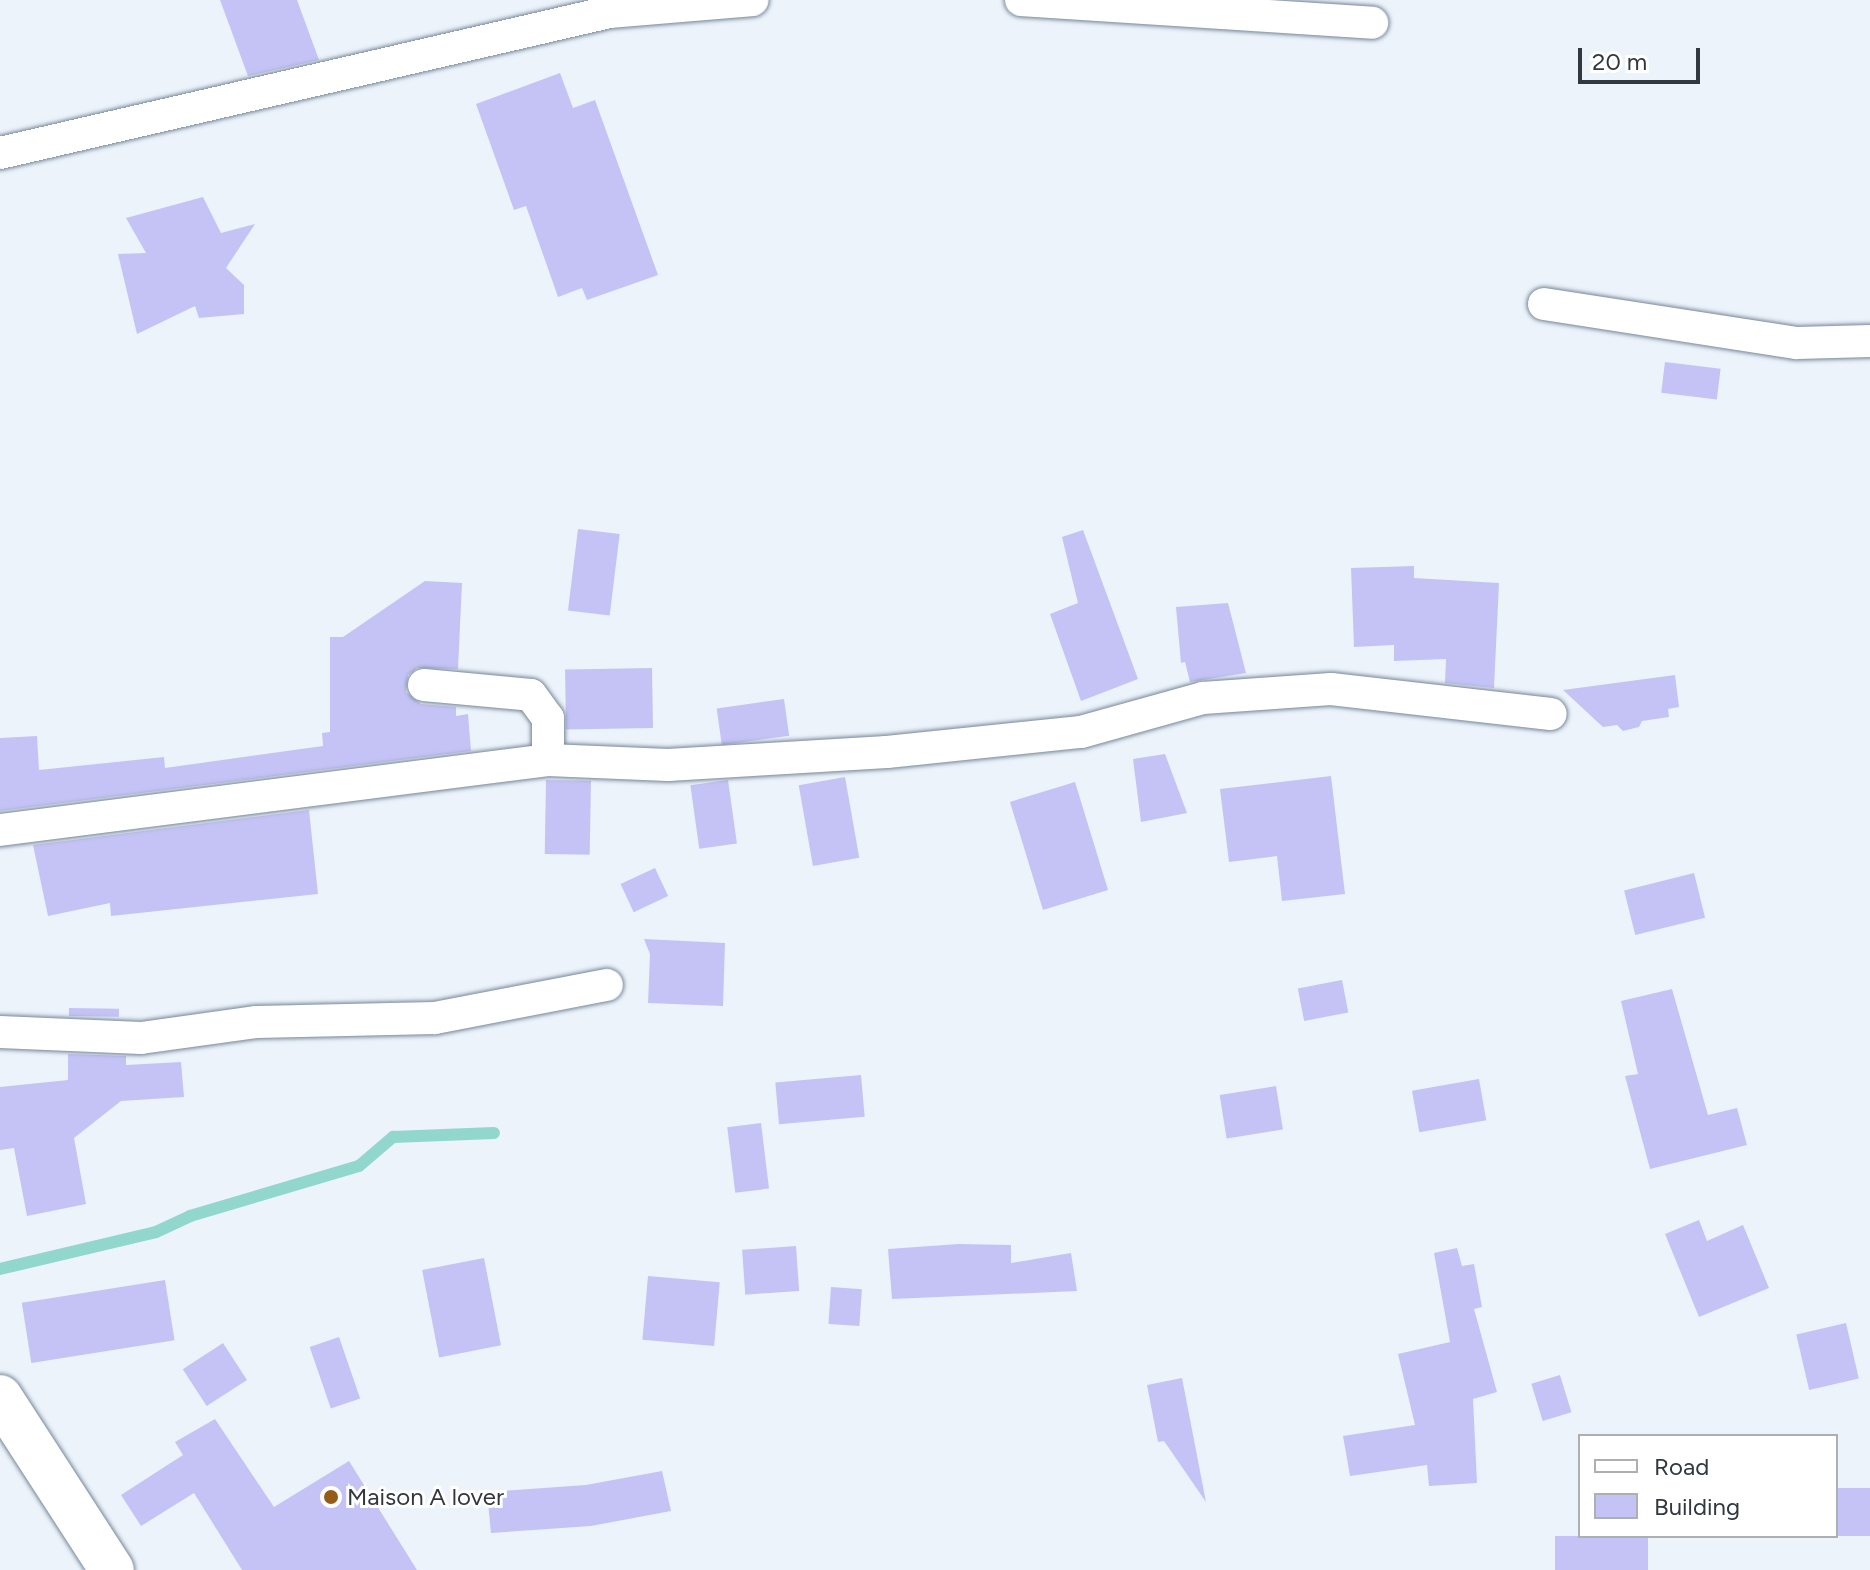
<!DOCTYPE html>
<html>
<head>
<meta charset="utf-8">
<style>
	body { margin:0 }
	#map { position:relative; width:1870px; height:1570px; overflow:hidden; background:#ecf3fb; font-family:Figtree,sans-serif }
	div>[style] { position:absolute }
	.stream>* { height:12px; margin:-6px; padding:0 6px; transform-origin:6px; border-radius:6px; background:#91d7cd }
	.building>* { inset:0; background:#c5c3f6; transform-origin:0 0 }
	.roads { filter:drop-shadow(0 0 2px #778799) drop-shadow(0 0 2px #778799) }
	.minor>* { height:32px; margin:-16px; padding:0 16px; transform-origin:16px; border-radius:16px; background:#fff }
	.primary>* { height:44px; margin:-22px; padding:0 22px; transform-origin:22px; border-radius:22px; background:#fff }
	.dots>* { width:22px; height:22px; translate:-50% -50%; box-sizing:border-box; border:4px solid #fff; border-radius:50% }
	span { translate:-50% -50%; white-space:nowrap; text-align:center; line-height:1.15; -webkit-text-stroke:6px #fff; paint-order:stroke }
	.poi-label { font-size:24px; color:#323840 }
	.left { translate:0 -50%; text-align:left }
	.legend { position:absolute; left:1578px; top:1434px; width:260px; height:104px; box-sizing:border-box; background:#fff; border:2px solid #adafb3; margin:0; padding:10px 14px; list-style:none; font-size:24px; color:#323840 }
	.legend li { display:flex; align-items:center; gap:16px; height:40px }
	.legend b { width:40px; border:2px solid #adafb3 }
	.scale { position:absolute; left:1578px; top:48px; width:122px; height:36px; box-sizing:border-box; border:4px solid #323840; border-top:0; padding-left:10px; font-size:24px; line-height:28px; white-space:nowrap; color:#323840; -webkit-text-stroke:6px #fff; paint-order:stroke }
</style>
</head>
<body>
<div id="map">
	<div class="stream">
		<div style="left:0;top:1269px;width:160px;rotate:-13.3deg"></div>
		<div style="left:156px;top:1232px;width:38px;rotate:-25deg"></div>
		<div style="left:190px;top:1216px;width:176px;rotate:-16.5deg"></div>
		<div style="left:359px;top:1166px;width:45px;rotate:-40.5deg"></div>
		<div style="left:393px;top:1137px;width:101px;rotate:-2.3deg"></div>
	</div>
	<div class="building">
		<div style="clip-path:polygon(220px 0,297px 0,319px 60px,248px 76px)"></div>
		<div style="clip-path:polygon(560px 73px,573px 108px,595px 100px,658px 275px,587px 300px,582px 288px,558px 297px,526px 206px,514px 210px,476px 104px)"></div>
		<div style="clip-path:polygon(203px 197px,221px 233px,255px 224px,226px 268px,244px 285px,244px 314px,199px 318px,195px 306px,137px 334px,118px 254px,146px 253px,126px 218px)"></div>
		<div style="left:1665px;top:362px;width:56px;height:31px;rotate:7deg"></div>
		<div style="left:578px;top:529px;width:42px;height:82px;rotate:7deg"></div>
		<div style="clip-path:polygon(1083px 530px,1138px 679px,1081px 701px,1050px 614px,1078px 603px,1062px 537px)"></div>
		<div style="clip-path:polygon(1414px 566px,1414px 578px,1499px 583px,1494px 688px,1445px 683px,1446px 659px,1394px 661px,1394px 645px,1354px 647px,1351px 568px)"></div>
		<div style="clip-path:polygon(425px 581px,462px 583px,458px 669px,417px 668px,408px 675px,406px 692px,421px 704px,456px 707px,456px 716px,468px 714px,471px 751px,0 811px,0 738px,37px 736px,39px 770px,164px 757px,165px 768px,323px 746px,322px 733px,330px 732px,330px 637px,343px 637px)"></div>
		<div style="clip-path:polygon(1228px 603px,1246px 673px,1190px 682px,1185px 662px,1181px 663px,1176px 607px)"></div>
		<div style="left:652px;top:668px;width:60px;height:87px;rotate:89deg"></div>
		<div style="clip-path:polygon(1675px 675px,1679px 707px,1668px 709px,1669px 717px,1642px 721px,1639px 727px,1623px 731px,1617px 725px,1603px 727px,1563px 690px)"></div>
		<div style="left:784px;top:699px;width:37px;height:68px;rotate:82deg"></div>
		<div style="clip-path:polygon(1165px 754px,1187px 813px,1141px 822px,1133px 759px)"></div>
		<div style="clip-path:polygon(1331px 776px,1345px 894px,1282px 901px,1277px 856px,1229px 862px,1220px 789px)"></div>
		<div style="left:845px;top:777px;width:82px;height:47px;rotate:80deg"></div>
		<div style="left:546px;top:780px;width:45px;height:74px;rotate:1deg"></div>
		<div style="left:728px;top:780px;width:64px;height:38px;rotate:82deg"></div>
		<div style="left:1075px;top:782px;width:113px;height:68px;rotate:73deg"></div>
		<div style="clip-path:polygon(309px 810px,318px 894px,111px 916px,110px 903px,48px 916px,33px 845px)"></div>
		<div style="left:655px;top:868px;width:31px;height:38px;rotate:65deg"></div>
		<div style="left:1694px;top:873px;width:46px;height:72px;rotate:76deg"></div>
		<div style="clip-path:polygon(644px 939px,725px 943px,723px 1006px,648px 1003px,650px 954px)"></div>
		<div style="left:1342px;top:980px;width:33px;height:45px;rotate:79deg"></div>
		<div style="clip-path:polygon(1672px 989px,1708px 1115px,1737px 1108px,1747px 1145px,1650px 1169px,1625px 1076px,1638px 1074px,1621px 1001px)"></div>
		<div style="left:69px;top:1008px;width:50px;height:8px;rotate:1deg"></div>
		<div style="clip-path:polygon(68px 1054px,126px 1056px,126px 1065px,181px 1062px,184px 1097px,121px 1101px,74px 1138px,86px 1204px,27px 1216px,14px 1148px,0 1150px,0 1087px,68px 1080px)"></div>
		<div style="left:861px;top:1075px;width:42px;height:86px;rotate:85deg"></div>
		<div style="left:1479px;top:1079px;width:42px;height:68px;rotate:80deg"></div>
		<div style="left:1276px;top:1086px;width:44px;height:57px;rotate:81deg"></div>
		<div style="left:761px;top:1123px;width:66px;height:34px;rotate:83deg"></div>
		<div style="clip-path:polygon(1699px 1220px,1707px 1241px,1743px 1225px,1769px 1288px,1699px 1317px,1665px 1234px)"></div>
		<div style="clip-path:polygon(959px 1244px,1011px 1245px,1011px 1263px,1071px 1253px,1077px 1291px,892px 1299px,888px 1249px)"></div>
		<div style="left:796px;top:1246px;width:45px;height:54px;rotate:86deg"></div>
		<div style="clip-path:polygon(1457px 1248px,1462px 1266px,1474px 1264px,1482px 1307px,1474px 1309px,1497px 1392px,1473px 1399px,1477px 1483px,1429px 1486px,1427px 1465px,1350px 1476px,1343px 1436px,1415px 1425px,1398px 1354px,1450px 1342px,1434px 1253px)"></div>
		<div style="left:484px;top:1258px;width:89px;height:63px;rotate:79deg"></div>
		<div style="left:648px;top:1276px;width:72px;height:64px;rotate:5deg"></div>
		<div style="left:165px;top:1280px;width:61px;height:145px;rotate:81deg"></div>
		<div style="left:831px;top:1287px;width:31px;height:37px;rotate:4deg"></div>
		<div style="left:1846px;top:1323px;width:57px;height:51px;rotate:77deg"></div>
		<div style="left:339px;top:1337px;width:65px;height:31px;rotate:71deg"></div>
		<div style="left:223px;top:1343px;width:44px;height:48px;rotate:57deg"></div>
		<div style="left:1560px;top:1375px;width:39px;height:30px;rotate:73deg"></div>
		<div style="clip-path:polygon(1182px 1378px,1206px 1502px,1164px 1441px,1158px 1442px,1147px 1385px)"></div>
		<div style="clip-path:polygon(215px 1419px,274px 1507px,349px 1461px,417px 1570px,242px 1570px,194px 1493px,141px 1526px,121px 1495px,183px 1455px,175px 1442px)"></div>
		<div style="clip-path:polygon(662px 1471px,671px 1511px,591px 1526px,491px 1533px,487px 1492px,586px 1485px)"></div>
		<div style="left:1870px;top:1488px;width:48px;height:34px;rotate:90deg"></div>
		<div style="left:1555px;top:1536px;width:93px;height:34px"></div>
	</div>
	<div class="roads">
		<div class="minor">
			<div style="left:1021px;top:0;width:352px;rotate:3.7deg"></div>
			<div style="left:0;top:153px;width:626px;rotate:-13.02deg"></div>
			<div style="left:610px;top:12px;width:143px;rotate:-4.8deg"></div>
			<div style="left:1544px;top:304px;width:256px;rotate:8.8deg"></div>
			<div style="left:1797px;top:343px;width:73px;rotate:-1.6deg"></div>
			<div style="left:424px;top:685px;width:107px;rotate:5.3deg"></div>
			<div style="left:531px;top:695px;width:29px;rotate:54deg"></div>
			<div style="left:548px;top:718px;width:42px;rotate:90deg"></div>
			<div style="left:0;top:830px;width:552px;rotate:-7.28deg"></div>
			<div style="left:548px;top:760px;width:120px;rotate:2.4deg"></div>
			<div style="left:668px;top:765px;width:219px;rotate:-3.4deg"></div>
			<div style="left:887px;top:752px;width:195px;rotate:-5.9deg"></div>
			<div style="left:1081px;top:732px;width:127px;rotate:-15.6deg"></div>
			<div style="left:1203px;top:698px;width:128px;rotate:-4deg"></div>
			<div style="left:1331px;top:689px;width:221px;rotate:6.5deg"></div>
			<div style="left:0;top:1032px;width:141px;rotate:2.4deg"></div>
			<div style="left:141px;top:1038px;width:117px;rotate:-7.9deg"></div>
			<div style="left:257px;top:1022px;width:178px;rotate:-1.3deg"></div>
			<div style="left:435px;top:1018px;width:175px;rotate:-10.9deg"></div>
		</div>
		<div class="primary">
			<div style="left:0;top:1397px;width:206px;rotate:57.1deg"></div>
		</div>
	</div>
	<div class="dots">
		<div style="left:331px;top:1497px;background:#955b19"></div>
	</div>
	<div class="poi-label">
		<span class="left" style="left:347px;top:1497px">Maison A lover</span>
	</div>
	<ul class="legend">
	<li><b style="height:10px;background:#fff"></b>Road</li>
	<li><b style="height:22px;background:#c5c3f6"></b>Building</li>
	</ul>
	<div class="scale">20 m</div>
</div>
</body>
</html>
